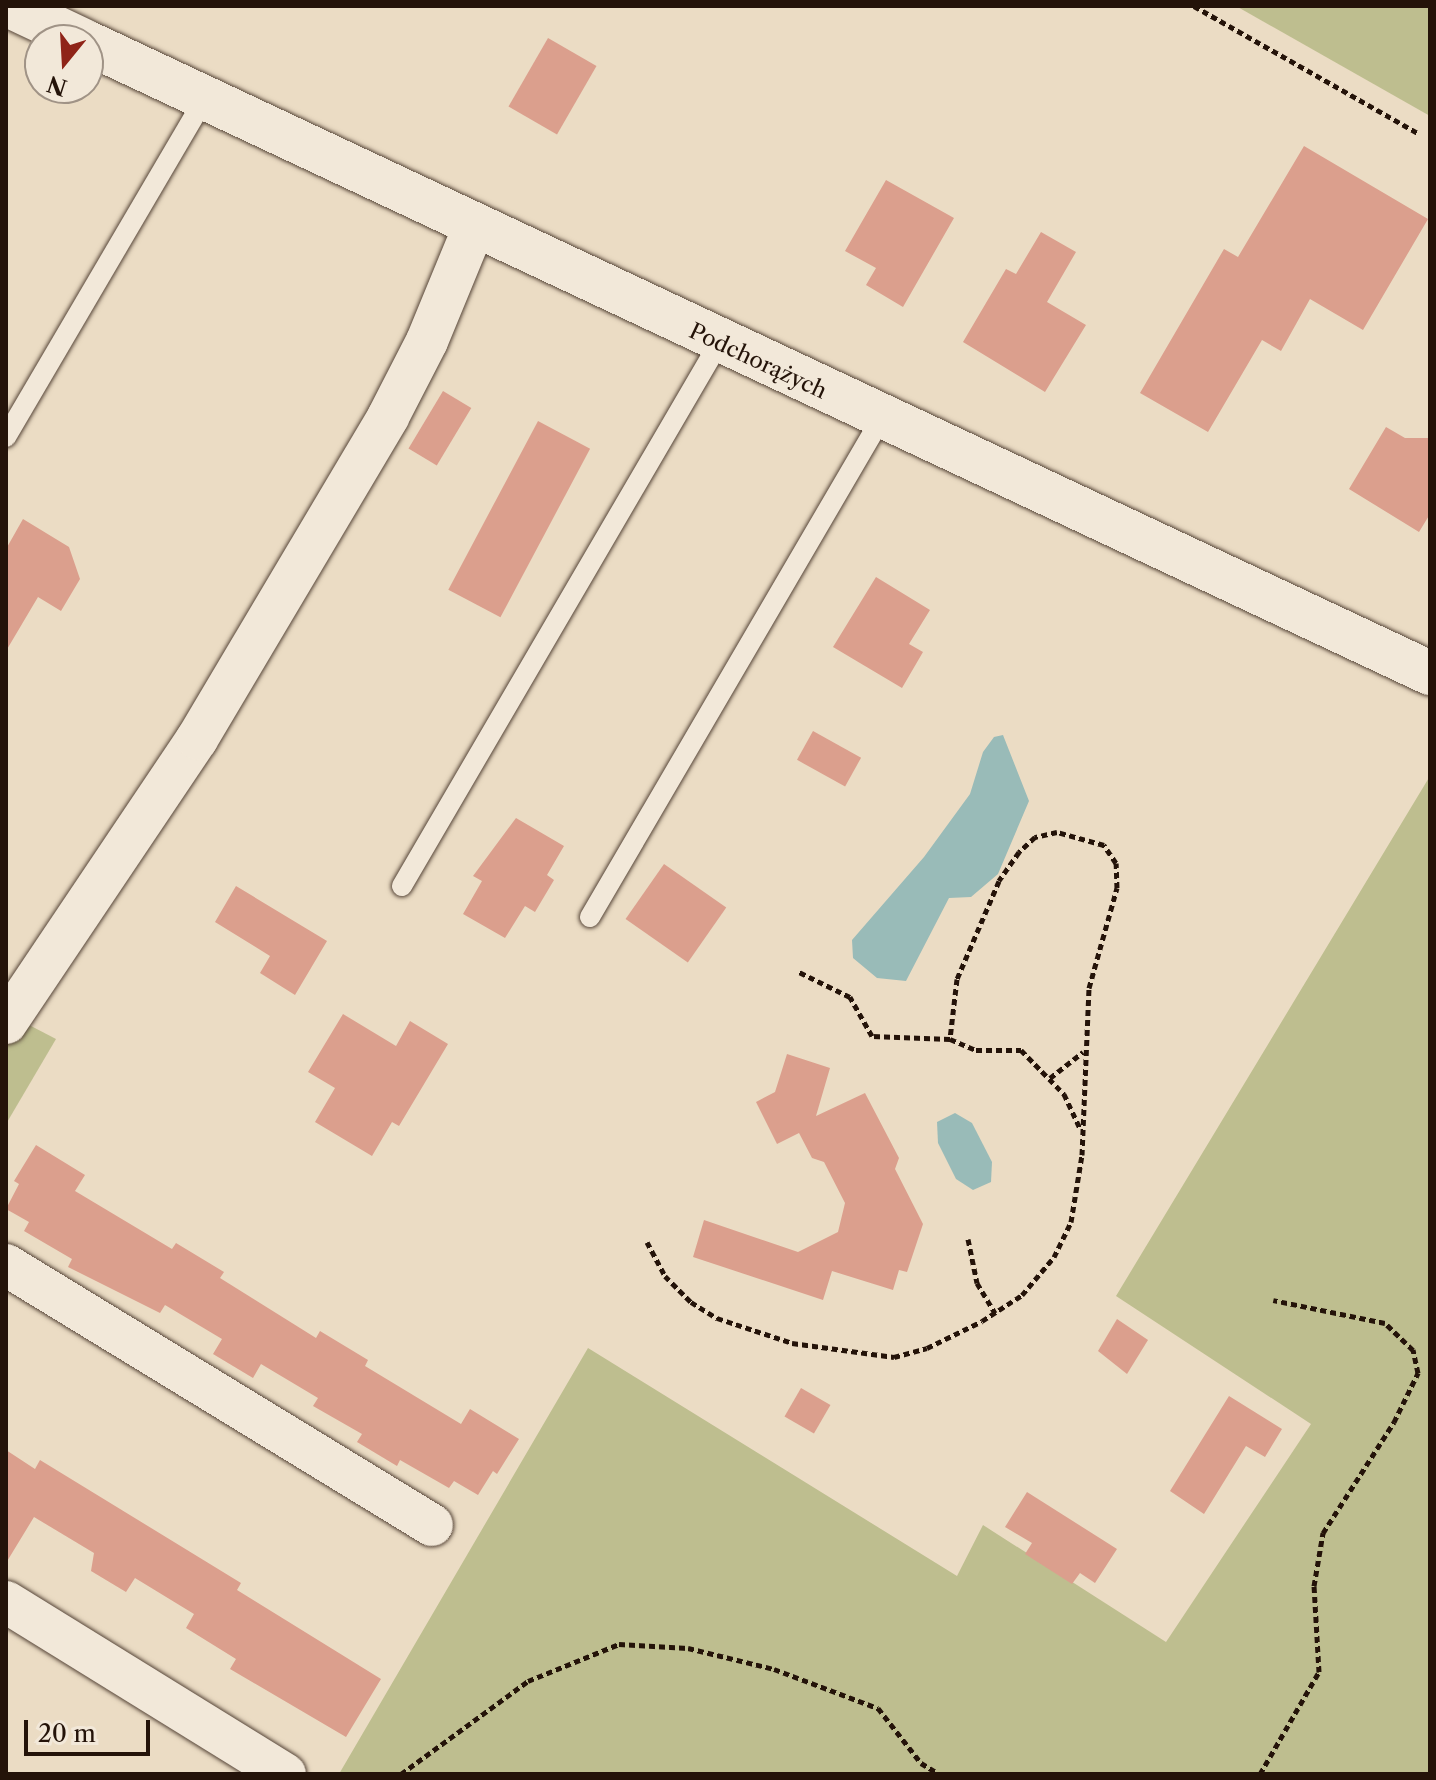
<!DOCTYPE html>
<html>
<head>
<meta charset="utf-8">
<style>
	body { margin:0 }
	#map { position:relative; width:1436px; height:1780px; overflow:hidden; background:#ebdcc4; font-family:"Libre Caslon Text",serif }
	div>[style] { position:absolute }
	.green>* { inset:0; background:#bebe8f }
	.water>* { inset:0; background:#99bbb8 }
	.building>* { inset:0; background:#db9f8d; transform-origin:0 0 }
	.path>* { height:5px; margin-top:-2.5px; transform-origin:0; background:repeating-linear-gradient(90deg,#241309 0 6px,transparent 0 10px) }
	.roads { filter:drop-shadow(0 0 2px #564538) drop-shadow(0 0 2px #564538) }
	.service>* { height:20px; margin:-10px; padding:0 10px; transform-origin:10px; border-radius:10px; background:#f2e8d9 }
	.minor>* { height:42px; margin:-21px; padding:0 21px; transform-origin:21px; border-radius:21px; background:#f2e8d9 }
	.tertiary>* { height:44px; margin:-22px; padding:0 22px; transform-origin:22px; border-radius:22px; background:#f2e8d9 }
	span { translate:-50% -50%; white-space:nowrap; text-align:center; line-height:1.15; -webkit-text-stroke:8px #f2e8d9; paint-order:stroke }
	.street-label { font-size:22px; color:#241309 }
	.frame { position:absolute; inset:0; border:8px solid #241309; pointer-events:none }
	.north { position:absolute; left:24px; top:24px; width:80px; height:80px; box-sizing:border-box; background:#f2e8d9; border:2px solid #a09386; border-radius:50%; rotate:198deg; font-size:22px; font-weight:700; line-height:32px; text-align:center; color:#241309 }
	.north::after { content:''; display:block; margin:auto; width:28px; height:36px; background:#8f2418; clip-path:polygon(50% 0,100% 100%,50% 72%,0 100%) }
	.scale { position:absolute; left:24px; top:1720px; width:126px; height:36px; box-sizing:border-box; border:4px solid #241309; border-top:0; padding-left:10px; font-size:24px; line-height:28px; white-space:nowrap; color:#241309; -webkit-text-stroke:6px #f2e8d9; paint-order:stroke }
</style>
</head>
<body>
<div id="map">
	<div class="green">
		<div style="clip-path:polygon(1236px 6px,1430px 6px,1430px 116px)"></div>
		<div style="clip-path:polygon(1430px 776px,1430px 1774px,339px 1774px,588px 1348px,957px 1576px,983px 1525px,1166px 1642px,1311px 1424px,1116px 1296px)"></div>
		<div style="clip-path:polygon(6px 1013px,56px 1039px,6px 1124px)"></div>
	</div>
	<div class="water">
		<div style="clip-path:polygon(1003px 735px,1029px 801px,998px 874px,971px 897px,949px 898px,906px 981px,877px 978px,853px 958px,852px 940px,924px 857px,970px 794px,983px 752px,994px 737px)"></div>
		<div style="clip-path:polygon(955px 1113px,972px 1123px,992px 1162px,991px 1182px,973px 1190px,956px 1179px,938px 1143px,937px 1122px)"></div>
	</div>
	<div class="building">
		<div style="left:548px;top:38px;width:56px;height:79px;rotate:30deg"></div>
		<div style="clip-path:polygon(1304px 146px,1428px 219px,1363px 330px,1310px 299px,1281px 351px,1262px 340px,1208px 432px,1140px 393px,1224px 249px,1238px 257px)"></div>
		<div style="clip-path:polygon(886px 180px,954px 218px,903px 307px,866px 285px,876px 268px,845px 251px)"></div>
		<div style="clip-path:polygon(1041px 232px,1076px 252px,1047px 302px,1086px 325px,1045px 392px,963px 342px,1006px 269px,1016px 274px)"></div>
		<div style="left:443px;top:391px;width:33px;height:67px;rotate:31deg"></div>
		<div style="left:538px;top:421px;width:59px;height:191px;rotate:28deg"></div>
		<div style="clip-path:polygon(1386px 427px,1405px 438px,1430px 438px,1430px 514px,1419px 532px,1349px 489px)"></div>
		<div style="clip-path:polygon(23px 519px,69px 547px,80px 579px,61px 611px,38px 597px,6px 651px,6px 549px)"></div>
		<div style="clip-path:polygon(876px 577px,930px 610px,909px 644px,923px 652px,902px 688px,833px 647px)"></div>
		<div style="left:813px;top:731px;width:55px;height:33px;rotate:29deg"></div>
		<div style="clip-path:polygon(516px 818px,564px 846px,547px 875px,554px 880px,535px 912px,525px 906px,505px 938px,463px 914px,482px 881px,473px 876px)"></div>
		<div style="left:664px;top:864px;width:76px;height:67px;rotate:35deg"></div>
		<div style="clip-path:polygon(236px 886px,327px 941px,295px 995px,260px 973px,270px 956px,215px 922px)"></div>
		<div style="clip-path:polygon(343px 1014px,396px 1046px,410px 1021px,448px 1044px,399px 1126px,392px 1122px,372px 1156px,315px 1122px,335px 1088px,308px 1072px)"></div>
		<div style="clip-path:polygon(787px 1054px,830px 1068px,816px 1116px,865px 1093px,899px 1158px,895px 1169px,923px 1224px,907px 1272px,899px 1270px,893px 1290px,832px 1271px,823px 1300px,693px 1257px,704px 1220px,798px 1252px,838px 1232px,845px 1203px,824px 1162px,812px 1158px,799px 1133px,777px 1144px,756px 1102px,775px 1092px)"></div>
		<div style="clip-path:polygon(36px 1145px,85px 1175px,75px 1191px,172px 1249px,176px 1243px,224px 1272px,220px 1278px,316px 1338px,320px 1331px,368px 1360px,365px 1366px,461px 1424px,470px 1409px,519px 1439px,497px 1474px,493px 1471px,478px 1495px,454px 1481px,449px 1488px,400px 1460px,397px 1466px,357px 1442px,362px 1434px,313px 1406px,318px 1398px,261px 1364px,253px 1378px,213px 1354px,222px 1339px,165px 1305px,160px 1313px,68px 1267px,72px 1259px,24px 1231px,29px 1222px,6px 1209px,19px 1184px,14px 1181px)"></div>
		<div style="clip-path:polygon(1117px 1319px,1148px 1340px,1127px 1374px,1098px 1351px)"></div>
		<div style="left:801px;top:1388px;width:34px;height:33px;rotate:30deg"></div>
		<div style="clip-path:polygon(1229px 1396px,1282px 1429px,1265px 1457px,1246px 1446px,1204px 1514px,1170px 1491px)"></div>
		<div style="clip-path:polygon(6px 1450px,35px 1469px,40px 1460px,241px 1583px,237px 1590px,381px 1679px,346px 1737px,230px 1669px,236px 1659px,186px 1628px,194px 1614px,135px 1578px,126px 1592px,91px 1571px,94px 1553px,34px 1517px,6px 1563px)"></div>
		<div style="clip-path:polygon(1027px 1492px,1117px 1549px,1095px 1583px,1080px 1573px,1072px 1584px,1025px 1554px,1032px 1543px,1005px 1527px)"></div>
	</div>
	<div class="path">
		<div style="left:1194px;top:6px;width:257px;rotate:29.6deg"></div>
		<div style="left:950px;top:1039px;width:28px;rotate:23deg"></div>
		<div style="left:976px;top:1050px;width:45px"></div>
		<div style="left:1021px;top:1050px;width:62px;rotate:45.7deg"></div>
		<div style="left:1064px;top:1094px;width:38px;rotate:65deg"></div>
		<div style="left:1050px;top:1078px;width:42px;rotate:-38.2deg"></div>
		<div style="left:968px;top:1239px;width:45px;rotate:78.4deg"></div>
		<div style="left:977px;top:1283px;width:35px;rotate:59deg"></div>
		<div style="left:647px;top:1242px;width:38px;rotate:62deg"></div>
		<div style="left:665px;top:1276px;width:37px;rotate:45deg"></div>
		<div style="left:691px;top:1302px;width:31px;rotate:32deg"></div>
		<div style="left:717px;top:1318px;width:79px;rotate:18.4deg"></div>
		<div style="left:792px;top:1343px;width:103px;rotate:7.8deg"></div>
		<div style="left:894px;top:1357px;width:34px;rotate:-15deg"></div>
		<div style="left:927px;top:1348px;width:61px;rotate:-26.1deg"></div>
		<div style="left:982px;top:1321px;width:48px;rotate:-33deg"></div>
		<div style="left:1022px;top:1295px;width:50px;rotate:-49.9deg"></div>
		<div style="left:1054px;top:1257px;width:39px;rotate:-64deg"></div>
		<div style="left:1071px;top:1222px;width:68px;rotate:-80.7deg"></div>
		<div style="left:1082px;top:1155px;width:167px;rotate:-87.6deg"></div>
		<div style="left:1089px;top:988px;width:104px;rotate:-74.4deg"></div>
		<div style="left:1117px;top:888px;width:25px;rotate:-92deg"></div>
		<div style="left:1116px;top:863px;width:22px;rotate:-124deg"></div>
		<div style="left:1104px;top:845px;width:49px;rotate:-164.5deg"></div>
		<div style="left:1057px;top:832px;width:23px;rotate:167deg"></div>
		<div style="left:1035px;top:837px;width:22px;rotate:137deg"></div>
		<div style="left:1019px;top:852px;width:35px;rotate:125deg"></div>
		<div style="left:999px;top:881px;width:107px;rotate:113.2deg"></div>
		<div style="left:957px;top:979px;width:60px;rotate:96.7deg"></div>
		<div style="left:950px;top:1039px;width:78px;rotate:-177.8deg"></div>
		<div style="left:872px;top:1036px;width:45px;rotate:-119.4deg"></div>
		<div style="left:850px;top:997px;width:59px;rotate:-153.9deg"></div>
		<div style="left:401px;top:1774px;width:157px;rotate:-36.2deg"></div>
		<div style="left:528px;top:1681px;width:98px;rotate:-22.1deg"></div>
		<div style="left:619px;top:1644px;width:69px;rotate:3.3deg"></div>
		<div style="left:688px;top:1648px;width:89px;rotate:13.7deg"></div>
		<div style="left:774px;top:1669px;width:111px;rotate:20.6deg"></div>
		<div style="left:878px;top:1708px;width:70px;rotate:52deg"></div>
		<div style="left:921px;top:1763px;width:21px;rotate:31deg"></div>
		<div style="left:1260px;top:1774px;width:118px;rotate:-60deg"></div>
		<div style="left:1319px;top:1672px;width:86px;rotate:-93.3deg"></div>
		<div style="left:1314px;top:1586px;width:54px;rotate:-80.4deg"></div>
		<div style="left:1323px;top:1533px;width:132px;rotate:-57.4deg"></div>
		<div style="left:1394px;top:1422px;width:55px;rotate:-63.9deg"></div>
		<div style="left:1418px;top:1373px;width:24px;rotate:-102deg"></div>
		<div style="left:1413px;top:1350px;width:39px;rotate:-136deg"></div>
		<div style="left:1385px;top:1323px;width:114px;rotate:-168.4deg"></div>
	</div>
	<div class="roads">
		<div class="service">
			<div style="left:6px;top:437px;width:392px;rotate:-59.6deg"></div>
			<div style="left:402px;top:886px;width:629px;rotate:-59.72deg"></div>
			<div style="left:590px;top:917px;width:577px;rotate:-59.7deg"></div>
		</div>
		<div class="minor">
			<div style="left:6px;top:1023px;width:342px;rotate:-56.1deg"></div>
			<div style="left:197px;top:739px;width:374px;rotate:-59.3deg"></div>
			<div style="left:388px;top:417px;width:85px;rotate:-62.8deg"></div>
			<div style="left:427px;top:341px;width:123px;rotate:-67.6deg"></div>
			<div style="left:6px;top:1265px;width:499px;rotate:31.4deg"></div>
			<div style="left:6px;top:1602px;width:328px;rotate:31.7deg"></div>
		</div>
		<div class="tertiary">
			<div style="left:10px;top:6px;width:80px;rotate:25.3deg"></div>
			<div style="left:88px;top:43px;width:1483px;rotate:25.15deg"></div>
		</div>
	</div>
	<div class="street-label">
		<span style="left:758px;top:361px;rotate:25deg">Podchorążych</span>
	</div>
	<div class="frame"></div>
	<div class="north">N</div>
	<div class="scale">20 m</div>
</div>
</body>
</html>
